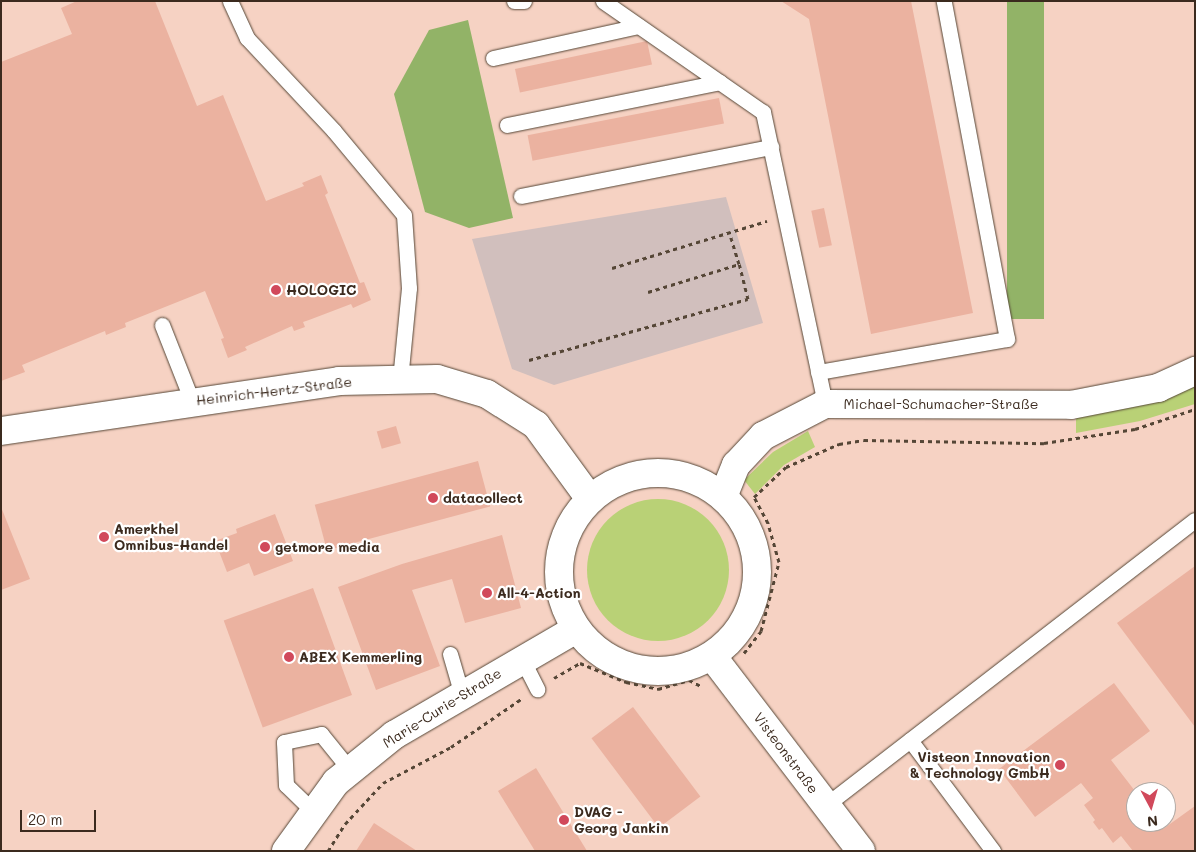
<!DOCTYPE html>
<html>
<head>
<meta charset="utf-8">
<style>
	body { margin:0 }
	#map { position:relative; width:1196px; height:852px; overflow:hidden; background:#e9e2bf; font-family:Mali,sans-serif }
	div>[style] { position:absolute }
	.built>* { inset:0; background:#f6d2c3 }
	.industrial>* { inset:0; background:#d1bfbd }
	.green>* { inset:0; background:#b9d176 }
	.round { border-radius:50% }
	.forest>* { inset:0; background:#92b367; transform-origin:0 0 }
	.building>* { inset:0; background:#ebb2a0; transform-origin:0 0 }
	.path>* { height:3px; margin-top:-1.5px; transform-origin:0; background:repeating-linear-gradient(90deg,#554636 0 4px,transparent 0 8px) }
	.roads { filter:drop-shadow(0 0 1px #554636) drop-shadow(0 0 1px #554636) }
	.service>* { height:15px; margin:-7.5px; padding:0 7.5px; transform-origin:7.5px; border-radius:7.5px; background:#fff }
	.minor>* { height:28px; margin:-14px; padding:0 14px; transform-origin:14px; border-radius:14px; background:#fff }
	.minor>.ring { margin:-14px; padding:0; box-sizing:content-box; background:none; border:28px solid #fff; border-radius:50% }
	.dots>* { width:14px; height:14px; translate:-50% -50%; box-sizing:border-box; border:2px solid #fff; border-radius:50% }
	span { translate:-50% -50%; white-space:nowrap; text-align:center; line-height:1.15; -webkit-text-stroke:4.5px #fff; paint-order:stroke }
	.poi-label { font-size:14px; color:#3b2a1e; font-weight:700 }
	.left { translate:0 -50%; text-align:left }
	.right { translate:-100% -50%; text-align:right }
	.street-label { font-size:14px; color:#3b2a1e }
	.frame { position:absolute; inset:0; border:2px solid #3b2a1e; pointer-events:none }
	.north { position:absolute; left:1126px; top:782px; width:50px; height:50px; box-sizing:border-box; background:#fff; border:1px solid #b1aaa5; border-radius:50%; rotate:174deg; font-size:14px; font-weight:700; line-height:20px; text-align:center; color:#3b2a1e }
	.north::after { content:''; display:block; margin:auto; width:18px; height:22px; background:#d1495b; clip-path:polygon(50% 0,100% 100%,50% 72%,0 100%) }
	.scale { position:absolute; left:20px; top:810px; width:76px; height:22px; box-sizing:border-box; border:2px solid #3b2a1e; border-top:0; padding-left:6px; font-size:15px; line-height:18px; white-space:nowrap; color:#3b2a1e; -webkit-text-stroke:4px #fff; paint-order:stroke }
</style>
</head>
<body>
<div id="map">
	<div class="built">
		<div style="clip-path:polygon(evenodd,1px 1px,1195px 1px,1195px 851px,1px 851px,1px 1px,1136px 792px,1166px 792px,1166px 822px,1136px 822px,1136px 792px)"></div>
	</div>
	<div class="industrial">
		<div style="clip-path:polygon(726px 197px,763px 323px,554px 385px,512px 369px,472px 239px)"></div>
	</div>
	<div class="green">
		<div style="clip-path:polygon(1195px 384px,1195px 404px,1140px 421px,1076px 433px,1076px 414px)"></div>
		<div style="clip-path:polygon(808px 431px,815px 447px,784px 465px,755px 494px,744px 480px,773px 452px)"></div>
		<div class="round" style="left:587px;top:499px;width:142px;height:142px"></div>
	</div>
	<div class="forest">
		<div style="left:1007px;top:1px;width:37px;height:318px"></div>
		<div style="clip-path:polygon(468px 20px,513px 218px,469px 228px,425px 212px,394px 94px,429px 30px)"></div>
	</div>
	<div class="building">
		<div style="clip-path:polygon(77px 1px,155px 1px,197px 106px,223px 95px,266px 201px,304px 186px,302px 183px,321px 175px,328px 193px,325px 195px,360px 283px,364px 282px,371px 300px,353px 308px,351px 304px,309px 320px,303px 322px,305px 327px,294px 331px,292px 326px,245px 347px,247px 350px,228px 358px,221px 339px,224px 338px,205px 291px,125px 323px,126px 327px,106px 335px,105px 331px,22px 365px,25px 372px,1px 381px,1px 62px,72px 34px,61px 8px)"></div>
		<div style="clip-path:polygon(781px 1px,911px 1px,973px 313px,871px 334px,809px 19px)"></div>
		<div style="left:647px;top:41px;width:24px;height:135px;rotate:78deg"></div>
		<div style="left:719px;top:98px;width:26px;height:195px;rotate:79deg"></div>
		<div style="left:824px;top:208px;width:38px;height:13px;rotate:78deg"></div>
		<div style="left:396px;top:426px;width:18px;height:20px;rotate:74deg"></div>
		<div style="left:478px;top:461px;width:47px;height:169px;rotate:75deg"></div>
		<div style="clip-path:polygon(1px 507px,30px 579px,1px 590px)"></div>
		<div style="clip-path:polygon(275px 514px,293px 561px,254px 576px,249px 563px,227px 572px,215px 541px,237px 533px,236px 529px)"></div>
		<div style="clip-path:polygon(502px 535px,521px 608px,465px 623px,452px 579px,412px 590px,440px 666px,376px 690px,338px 587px,402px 564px)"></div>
		<div style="clip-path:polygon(1195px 566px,1195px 727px,1117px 623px)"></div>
		<div style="left:313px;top:588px;width:114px;height:95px;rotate:70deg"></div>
		<div style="clip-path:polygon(1114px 683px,1150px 731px,1111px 760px,1135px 791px,1129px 796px,1133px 802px,1136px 800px,1136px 822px,1158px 822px,1163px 829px,1195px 806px,1195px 851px,1133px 851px,1121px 836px,1113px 843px,1102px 828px,1099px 830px,1093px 822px,1095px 820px,1084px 805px,1093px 798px,1081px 783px,1035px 817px,999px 769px)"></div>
		<div style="left:633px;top:707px;width:112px;height:52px;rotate:53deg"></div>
		<div style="clip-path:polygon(536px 768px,587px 851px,535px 851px,498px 791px)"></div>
		<div style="clip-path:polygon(374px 823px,417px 851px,356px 851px)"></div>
	</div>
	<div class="path">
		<div style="left:612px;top:268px;width:162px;rotate:-16.9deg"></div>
		<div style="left:648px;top:292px;width:95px;rotate:-17.1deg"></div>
		<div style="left:739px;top:264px;width:34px;rotate:-107deg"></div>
		<div style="left:529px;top:360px;width:227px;rotate:-15.6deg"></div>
		<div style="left:748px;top:299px;width:36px;rotate:-104deg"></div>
		<div style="left:744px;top:653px;width:28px;rotate:-52deg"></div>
		<div style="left:761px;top:631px;width:71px;rotate:-75.4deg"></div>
		<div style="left:779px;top:562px;width:41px;rotate:-105.8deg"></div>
		<div style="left:768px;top:523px;width:30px;rotate:-118deg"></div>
		<div style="left:754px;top:497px;width:44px;rotate:-43.2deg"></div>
		<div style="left:786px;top:467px;width:58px;rotate:-23.5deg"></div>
		<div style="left:839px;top:444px;width:25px;rotate:-9deg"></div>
		<div style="left:864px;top:440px;width:180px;rotate:1deg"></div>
		<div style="left:1044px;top:443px;width:92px;rotate:-8.7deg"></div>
		<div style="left:1135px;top:429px;width:63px;rotate:-18.4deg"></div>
		<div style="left:554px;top:678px;width:30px;rotate:-30deg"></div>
		<div style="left:580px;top:663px;width:50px;rotate:22.4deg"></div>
		<div style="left:626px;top:682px;width:33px;rotate:12deg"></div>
		<div style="left:658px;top:689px;width:32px;rotate:-16deg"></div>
		<div style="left:689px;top:680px;width:13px;rotate:27deg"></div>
		<div style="left:328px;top:851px;width:32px;rotate:-58deg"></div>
		<div style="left:345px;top:824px;width:56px;rotate:-47.2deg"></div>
		<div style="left:383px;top:783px;width:77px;rotate:-27.9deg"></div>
		<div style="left:451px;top:747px;width:85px;rotate:-34.4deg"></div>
	</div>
	<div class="roads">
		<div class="service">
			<div style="left:230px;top:1px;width:41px;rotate:65.3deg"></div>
			<div style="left:247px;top:38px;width:127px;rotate:46.9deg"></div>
			<div style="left:334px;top:131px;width:109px;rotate:50.2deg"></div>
			<div style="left:404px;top:215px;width:73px;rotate:86.1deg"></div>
			<div style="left:409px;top:288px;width:92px;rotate:95.6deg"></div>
			<div style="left:514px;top:1px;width:10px"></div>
			<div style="left:603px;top:1px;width:195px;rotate:34.8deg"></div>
			<div style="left:763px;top:112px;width:299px;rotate:78deg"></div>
			<div style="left:493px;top:58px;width:149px;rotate:-12.4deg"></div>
			<div style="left:507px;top:125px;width:217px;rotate:-11.4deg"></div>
			<div style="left:521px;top:196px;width:255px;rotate:-11.1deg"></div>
			<div style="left:162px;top:325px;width:82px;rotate:68.5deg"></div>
			<div style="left:818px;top:372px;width:192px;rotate:-9.9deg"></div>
			<div style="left:1007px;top:339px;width:344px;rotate:-100.6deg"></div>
			<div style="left:450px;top:654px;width:43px;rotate:73.7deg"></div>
			<div style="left:522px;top:659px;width:34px;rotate:63deg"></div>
			<div style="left:910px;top:740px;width:139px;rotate:53.2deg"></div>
			<div style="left:826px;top:805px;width:466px;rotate:-37.7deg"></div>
			<div style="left:314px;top:812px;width:39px;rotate:-136deg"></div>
			<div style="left:286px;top:785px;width:43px;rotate:-92.7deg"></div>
			<div style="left:284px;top:742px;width:38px;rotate:-12deg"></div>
			<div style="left:321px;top:734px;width:46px;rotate:51.1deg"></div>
		</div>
		<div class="minor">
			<div style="left:1px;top:431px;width:342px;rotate:-8.4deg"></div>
			<div style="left:339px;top:381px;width:98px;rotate:-1.2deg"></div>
			<div style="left:437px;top:379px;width:52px;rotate:16.7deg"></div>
			<div style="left:487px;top:394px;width:58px;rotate:32.3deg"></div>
			<div style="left:536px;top:425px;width:92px;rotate:53.9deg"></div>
			<div class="ring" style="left:559px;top:473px;width:170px;height:170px"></div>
			<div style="left:723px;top:497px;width:35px;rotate:-68deg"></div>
			<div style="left:736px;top:465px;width:40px;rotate:-47deg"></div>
			<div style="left:763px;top:436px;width:70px;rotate:-27.3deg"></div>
			<div style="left:825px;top:404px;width:246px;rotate:0.2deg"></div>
			<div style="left:1071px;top:405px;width:89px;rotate:-11.1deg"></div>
			<div style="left:1158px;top:388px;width:41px;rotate:-24.7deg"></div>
			<div style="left:712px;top:656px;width:245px;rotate:52.6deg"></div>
			<div style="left:286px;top:851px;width:85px;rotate:-54.1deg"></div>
			<div style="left:336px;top:782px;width:75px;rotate:-39deg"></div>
			<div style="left:394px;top:735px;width:211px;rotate:-30.2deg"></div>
		</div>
	</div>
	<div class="dots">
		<div style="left:276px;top:290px;background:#d1495b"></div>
		<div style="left:433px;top:498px;background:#d1495b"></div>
		<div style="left:104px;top:537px;background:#d1495b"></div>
		<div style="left:265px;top:547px;background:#d1495b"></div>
		<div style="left:487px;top:593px;background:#d1495b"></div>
		<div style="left:289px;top:657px;background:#d1495b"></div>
		<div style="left:1060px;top:765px;background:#d1495b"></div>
		<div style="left:564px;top:820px;background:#d1495b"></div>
	</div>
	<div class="poi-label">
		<span class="left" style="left:286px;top:290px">HOLOGIC</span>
		<span class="left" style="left:443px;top:498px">datacollect</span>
		<span class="left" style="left:114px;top:537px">Amerkhel<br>Omnibus-Handel</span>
		<span class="left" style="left:275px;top:547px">getmore media</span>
		<span class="left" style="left:497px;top:593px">All-4-Action</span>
		<span class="left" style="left:299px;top:657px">ABEX Kemmerling</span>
		<span class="right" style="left:1050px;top:765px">Visteon Innovation<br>&amp; Technology GmbH</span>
		<span class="left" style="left:574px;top:820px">DVAG -<br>Georg Jankin</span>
	</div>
	<div class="street-label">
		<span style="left:274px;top:391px;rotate:-7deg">Heinrich-Hertz-Straße</span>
		<span style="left:941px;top:404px">Michael-Schumacher-Straße</span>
		<span style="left:442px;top:708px;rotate:-32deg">Marie-Curie-Straße</span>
		<span style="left:786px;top:753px;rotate:53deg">Visteonstraße</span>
	</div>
	<div class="frame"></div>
	<div class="north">N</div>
	<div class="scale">20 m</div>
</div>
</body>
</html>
